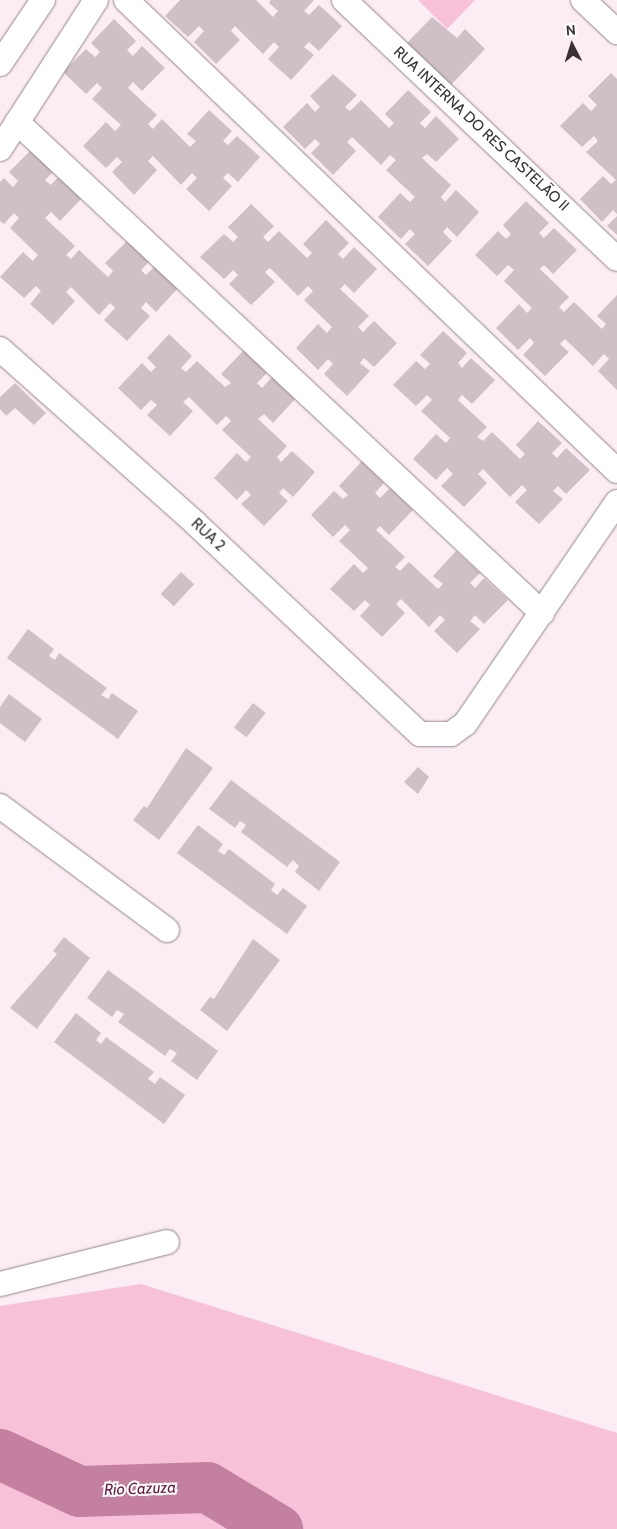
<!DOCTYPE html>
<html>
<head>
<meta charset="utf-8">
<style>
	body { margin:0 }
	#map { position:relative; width:617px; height:1529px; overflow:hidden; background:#fcecf3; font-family:Cabin,sans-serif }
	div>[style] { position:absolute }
	.green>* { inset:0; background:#f7c1d9 }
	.river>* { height:51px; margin:-25.5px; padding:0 25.5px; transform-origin:25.5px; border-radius:25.5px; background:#c3809f }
	.building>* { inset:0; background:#cfc0c7; transform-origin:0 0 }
	.roads { filter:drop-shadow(0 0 1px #94868c) drop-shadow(0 0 1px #94868c) }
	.minor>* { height:24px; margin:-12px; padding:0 12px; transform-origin:12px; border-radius:12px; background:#fff }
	span { translate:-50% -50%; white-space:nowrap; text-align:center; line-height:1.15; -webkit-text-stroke:4px #fff; paint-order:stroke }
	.street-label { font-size:15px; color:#373133 }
	.water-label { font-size:16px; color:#6a1947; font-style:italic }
	.north { position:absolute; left:547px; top:20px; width:50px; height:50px; -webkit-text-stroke:4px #fff; paint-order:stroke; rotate:355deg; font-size:14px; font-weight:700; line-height:20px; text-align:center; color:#373133 }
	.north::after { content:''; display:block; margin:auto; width:18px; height:22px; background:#373133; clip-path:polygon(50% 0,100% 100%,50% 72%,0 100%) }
</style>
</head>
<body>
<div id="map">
	<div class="green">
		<div style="clip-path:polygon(418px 0,475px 0,447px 29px)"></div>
		<div style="clip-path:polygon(141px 1284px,617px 1433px,617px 1529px,0 1529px,0 1306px)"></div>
	</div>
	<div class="river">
		<div style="left:0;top:1454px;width:87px;rotate:25.1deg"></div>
		<div style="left:79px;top:1491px;width:128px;rotate:-1.8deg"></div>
		<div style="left:207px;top:1487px;width:82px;rotate:31deg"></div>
	</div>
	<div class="building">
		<div style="clip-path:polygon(180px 0,256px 0,273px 17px,278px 11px,269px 3px,271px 0,314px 0,304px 11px,309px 15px,319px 5px,342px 26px,319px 51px,309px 42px,304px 47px,314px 55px,291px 80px,268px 59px,279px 47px,274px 42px,263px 54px,235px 26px,231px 31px,240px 40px,216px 64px,194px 42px,204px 31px,199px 26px,188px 37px,165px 16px)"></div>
		<div style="clip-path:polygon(432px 17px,457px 38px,465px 29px,485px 49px,451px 85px,407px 43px)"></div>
		<div style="clip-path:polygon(114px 19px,136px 41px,127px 50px,133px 56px,142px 46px,165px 68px,142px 91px,133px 82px,128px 88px,157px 115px,148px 124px,153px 129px,162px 119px,190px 147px,196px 141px,187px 134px,209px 110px,232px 131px,223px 141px,228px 145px,237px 136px,260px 157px,238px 182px,228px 173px,223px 178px,232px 186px,209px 211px,186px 189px,197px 178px,192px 173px,181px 185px,153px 156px,148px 161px,157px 170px,134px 195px,112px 172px,122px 162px,117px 157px,106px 168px,83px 146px,106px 122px,115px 131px,121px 125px,92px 99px,102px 88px,97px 83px,86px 94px,63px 72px,86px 49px,95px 57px,100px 52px,91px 43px)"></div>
		<div style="clip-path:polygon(611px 73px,617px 79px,617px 214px,613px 210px,602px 222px,580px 199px,603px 176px,611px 184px,616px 180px,586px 152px,598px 141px,594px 136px,582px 147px,560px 126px,583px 103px,591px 111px,597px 105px,588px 96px)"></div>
		<div style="clip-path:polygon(333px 74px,357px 95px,345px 107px,350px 111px,361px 100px,389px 128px,394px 123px,385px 114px,408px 90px,431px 112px,420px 123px,425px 128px,436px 116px,459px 139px,436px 162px,427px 154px,422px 158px,451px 185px,441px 197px,445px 202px,456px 190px,479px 212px,457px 237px,447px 227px,443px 232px,452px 241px,428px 266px,405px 244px,415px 234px,410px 229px,401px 239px,378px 217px,400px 193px,410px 202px,415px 197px,386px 170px,396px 160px,390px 155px,381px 165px,352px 137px,347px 142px,356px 151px,333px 175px,311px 153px,320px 144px,315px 139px,305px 149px,283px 127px,307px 103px,315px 112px,320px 107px,310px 96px)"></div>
		<div style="clip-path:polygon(32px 149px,55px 170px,45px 180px,51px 185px,60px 175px,83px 197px,60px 221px,51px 212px,45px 218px,75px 246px,66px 255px,71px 259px,79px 250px,108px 277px,113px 271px,105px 263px,128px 240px,150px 261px,141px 270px,146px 275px,155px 266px,178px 288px,156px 312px,146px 302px,141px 308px,150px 316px,127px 341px,104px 320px,115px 308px,110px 303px,99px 315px,71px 287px,66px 292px,75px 301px,53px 325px,30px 304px,41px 291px,36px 286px,24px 298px,0 277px,23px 252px,33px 261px,38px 255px,10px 228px,19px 218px,14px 213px,4px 224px,0 221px,0 182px,4px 178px,13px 187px,18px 181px,9px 172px)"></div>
		<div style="clip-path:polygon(526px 201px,549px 223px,539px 233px,544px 238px,554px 228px,577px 250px,553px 274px,544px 265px,540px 269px,569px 297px,559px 307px,564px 312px,574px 302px,602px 329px,606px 324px,597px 316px,617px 295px,617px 390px,598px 371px,609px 359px,604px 354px,593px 366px,565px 339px,560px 344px,569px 352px,545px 376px,523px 355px,534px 343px,530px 338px,518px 350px,496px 328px,519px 304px,527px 313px,532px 308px,504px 281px,514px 270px,508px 265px,497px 276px,475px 255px,498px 231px,506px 239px,511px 234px,503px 225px)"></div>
		<div style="clip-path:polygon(251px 204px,274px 226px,263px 237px,268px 242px,279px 231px,307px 258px,312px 253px,303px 244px,326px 220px,349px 243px,338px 254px,343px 259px,354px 247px,377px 269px,354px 293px,345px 284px,340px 289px,369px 316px,358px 327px,363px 332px,374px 321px,397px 343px,374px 367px,364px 358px,360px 363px,370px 371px,347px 396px,324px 374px,333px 364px,328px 359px,318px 370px,296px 348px,318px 324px,327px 333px,332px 327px,304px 300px,313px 291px,308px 286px,298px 296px,270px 268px,265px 272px,275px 282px,251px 305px,229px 284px,238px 275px,233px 270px,224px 279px,200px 257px,224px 234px,233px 242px,238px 237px,228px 227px)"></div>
		<div style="clip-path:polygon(617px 216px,617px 235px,607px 226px)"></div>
		<div style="clip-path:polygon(443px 331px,467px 353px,458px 363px,462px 368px,471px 358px,495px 380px,472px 404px,462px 395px,458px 400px,487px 427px,477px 437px,483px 441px,492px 432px,520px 459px,525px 454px,516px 445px,538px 421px,562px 443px,552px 453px,557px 458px,566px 448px,590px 470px,566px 494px,558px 486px,553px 491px,563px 499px,539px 524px,515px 502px,527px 490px,522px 485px,510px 497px,483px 469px,478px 474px,487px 483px,464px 507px,441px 486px,453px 474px,447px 468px,436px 480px,413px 459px,436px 434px,446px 443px,450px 438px,421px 411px,432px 400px,427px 395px,416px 406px,393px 385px,416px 361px,425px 369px,430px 364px,420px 355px)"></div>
		<div style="clip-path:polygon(169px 334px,192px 356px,181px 368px,186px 372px,197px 361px,225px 387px,231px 383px,221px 374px,244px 350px,267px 373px,257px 383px,262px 388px,272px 377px,295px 399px,273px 423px,264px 414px,258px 419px,287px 446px,277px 457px,281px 462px,292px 451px,315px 472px,293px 497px,283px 488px,279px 493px,288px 501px,264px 526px,241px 504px,251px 495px,246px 490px,237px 500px,214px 478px,237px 453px,246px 462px,251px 457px,222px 430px,231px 421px,226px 416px,217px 425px,189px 397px,183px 402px,193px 411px,170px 436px,147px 415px,157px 405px,151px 400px,141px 410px,118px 388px,142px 363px,151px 372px,156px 367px,147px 358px)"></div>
		<div style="clip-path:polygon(15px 383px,46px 413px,34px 425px,15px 408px,6px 416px,0 409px,0 397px)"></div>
		<div style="clip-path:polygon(362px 461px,384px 483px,375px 493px,380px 498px,390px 488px,413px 510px,389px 535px,380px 526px,376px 530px,405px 557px,395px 567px,400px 571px,409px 562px,438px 589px,443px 584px,433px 576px,456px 551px,480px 573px,470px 583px,475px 588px,484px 578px,508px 600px,484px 624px,475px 615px,470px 621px,480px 629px,457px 653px,434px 631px,445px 620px,440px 615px,429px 627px,401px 599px,396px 604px,405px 613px,382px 637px,360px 616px,370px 605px,365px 600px,354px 611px,330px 589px,354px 564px,363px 573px,368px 568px,339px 541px,350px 530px,345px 525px,333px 537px,311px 515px,334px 491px,343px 499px,348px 495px,339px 486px)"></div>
		<div style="left:181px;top:572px;width:18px;height:30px;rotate:43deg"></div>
		<div style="clip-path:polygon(28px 629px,54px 649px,49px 656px,55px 660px,59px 653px,107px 688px,101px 695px,108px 699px,112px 693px,138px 711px,118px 739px,7px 658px)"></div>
		<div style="clip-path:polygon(9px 694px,42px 719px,25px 742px,0 723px,0 707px)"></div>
		<div style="left:253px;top:703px;width:16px;height:31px;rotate:38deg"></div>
		<div style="clip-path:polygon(186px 748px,213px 768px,159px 840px,133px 820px,144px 806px,147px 808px)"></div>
		<div style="clip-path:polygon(418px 767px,429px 777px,418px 794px,404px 782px)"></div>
		<div style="clip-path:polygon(231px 780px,340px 862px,319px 891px,295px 872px,299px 866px,293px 860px,287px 867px,241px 832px,246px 825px,240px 821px,235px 828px,209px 809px)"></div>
		<div style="clip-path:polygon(198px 825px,223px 844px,218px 851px,224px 855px,229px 849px,275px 884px,271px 890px,277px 895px,283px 888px,307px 906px,287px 934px,177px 853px)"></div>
		<div style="clip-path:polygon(64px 937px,90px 958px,37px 1029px,10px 1008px,57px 954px,53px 951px)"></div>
		<div style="clip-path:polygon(253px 939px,280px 960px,227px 1031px,200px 1010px,210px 997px,214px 999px)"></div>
		<div style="clip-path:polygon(108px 970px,218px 1051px,197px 1080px,171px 1061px,177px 1053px,170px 1049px,165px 1056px,118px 1022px,124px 1014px,117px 1010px,112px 1017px,87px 998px)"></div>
		<div style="clip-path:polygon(76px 1013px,101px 1033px,96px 1040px,101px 1044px,106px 1037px,154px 1072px,148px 1079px,155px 1084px,160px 1077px,185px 1095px,164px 1124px,54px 1042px)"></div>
	</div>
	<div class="roads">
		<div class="minor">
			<div style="left:126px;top:0;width:680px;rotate:43.81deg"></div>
			<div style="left:344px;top:0;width:376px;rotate:43.5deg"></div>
			<div style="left:583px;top:0;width:47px;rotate:43.3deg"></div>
			<div style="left:0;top:64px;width:77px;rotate:-56.1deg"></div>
			<div style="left:17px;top:122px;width:719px;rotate:43.08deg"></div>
			<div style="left:0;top:149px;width:177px;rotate:-57.2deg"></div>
			<div style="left:0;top:349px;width:261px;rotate:41.7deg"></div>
			<div style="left:195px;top:523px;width:308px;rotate:43.2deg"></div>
			<div style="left:420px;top:734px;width:31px"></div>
			<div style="left:451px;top:734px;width:17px;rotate:-36deg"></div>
			<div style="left:465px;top:724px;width:269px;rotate:-55.6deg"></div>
			<div style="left:0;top:806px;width:208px;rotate:36.6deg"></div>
			<div style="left:0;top:1284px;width:172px;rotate:-14.1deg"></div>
		</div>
	</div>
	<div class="street-label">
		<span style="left:481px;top:129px;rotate:43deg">RUA INTERNA DO RES CASTELÃO II</span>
		<span style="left:208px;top:535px;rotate:43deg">RUA 2</span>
	</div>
	<div class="water-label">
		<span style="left:140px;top:1489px;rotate:-2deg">Rio Cazuza</span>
	</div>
	<div class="north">N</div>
</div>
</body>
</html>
